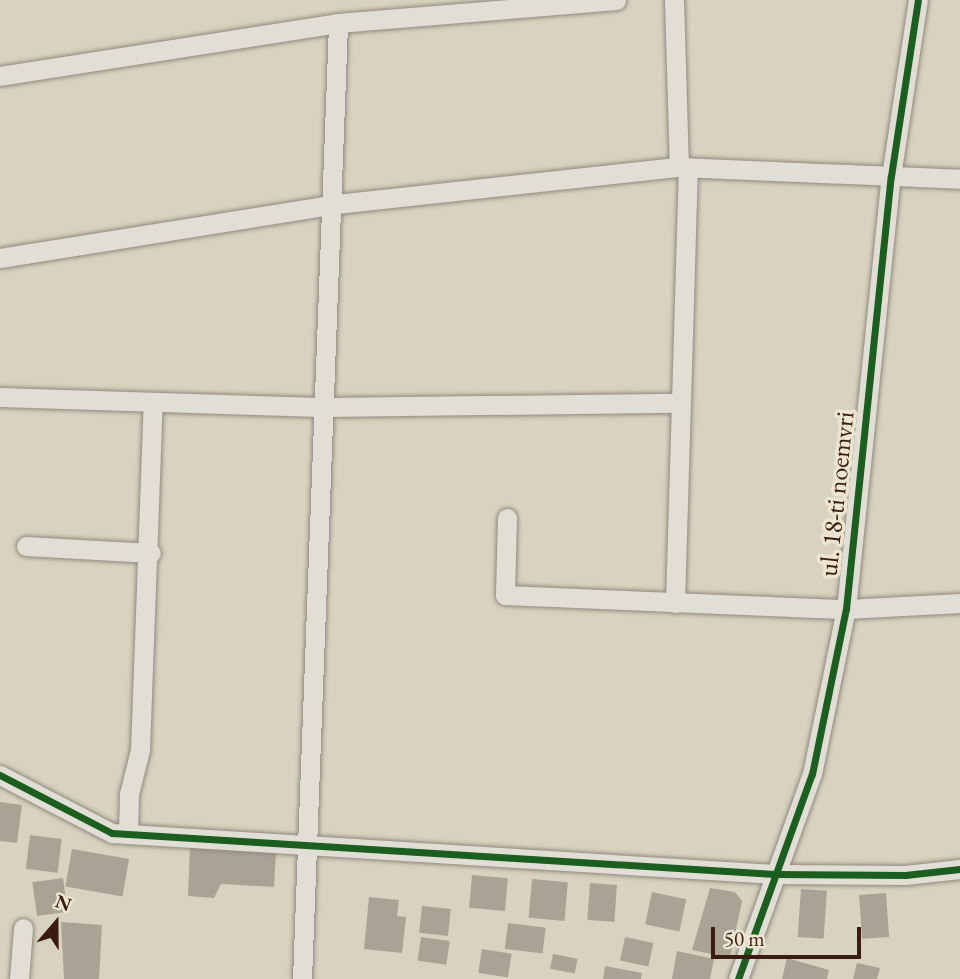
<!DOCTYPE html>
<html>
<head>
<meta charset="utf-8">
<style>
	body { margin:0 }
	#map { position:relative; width:960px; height:979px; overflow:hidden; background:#d8d2c0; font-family:"EB Garamond",serif }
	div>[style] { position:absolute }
	.building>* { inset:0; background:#a9a396; transform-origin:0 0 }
	.roads { filter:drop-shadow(0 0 2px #90897e) drop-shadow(0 0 2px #90897e) }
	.minor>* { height:19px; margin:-9.5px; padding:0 9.5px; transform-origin:9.5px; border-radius:9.5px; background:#e1dfd5 }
	.cycleway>* { height:7px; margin:-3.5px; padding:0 3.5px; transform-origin:3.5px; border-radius:3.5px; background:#1b5e20 }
	span { translate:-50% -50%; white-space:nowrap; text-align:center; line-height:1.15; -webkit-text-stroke:7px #ece6d0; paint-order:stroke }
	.street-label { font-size:26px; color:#3a1c10 }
	.north { position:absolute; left:21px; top:888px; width:70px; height:70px; -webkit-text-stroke:5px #ece6d0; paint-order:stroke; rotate:20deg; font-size:19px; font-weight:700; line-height:28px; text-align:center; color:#3a1c10 }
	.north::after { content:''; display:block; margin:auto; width:24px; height:32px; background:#3a1c10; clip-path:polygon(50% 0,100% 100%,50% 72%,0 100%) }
	.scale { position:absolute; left:711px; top:927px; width:150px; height:32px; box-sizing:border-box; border:4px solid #3a1c10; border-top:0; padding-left:9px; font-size:21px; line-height:24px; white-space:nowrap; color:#3a1c10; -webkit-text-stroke:5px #ece6d0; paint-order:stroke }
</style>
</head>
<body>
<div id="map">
	<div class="building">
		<div style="clip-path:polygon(0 802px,22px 805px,17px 843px,0 841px)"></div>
		<div style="left:30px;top:835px;width:32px;height:34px;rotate:7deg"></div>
		<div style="clip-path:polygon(190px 848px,276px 853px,274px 887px,221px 884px,214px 898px,188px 896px)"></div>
		<div style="left:72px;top:849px;width:58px;height:38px;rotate:10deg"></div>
		<div style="left:472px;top:875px;width:36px;height:33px;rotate:5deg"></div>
		<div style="left:63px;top:878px;width:34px;height:31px;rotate:82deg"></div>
		<div style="left:532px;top:879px;width:36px;height:39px;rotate:5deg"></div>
		<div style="left:590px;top:883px;width:27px;height:37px;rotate:4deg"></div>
		<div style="clip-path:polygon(710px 888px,735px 892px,742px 901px,730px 958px,692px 950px)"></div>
		<div style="left:801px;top:889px;width:26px;height:48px;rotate:4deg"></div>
		<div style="left:652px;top:892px;width:35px;height:33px;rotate:12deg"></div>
		<div style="left:886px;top:893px;width:44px;height:27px;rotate:86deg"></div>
		<div style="clip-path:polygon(369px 897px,399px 900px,397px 916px,406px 917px,402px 953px,364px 949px)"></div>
		<div style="left:422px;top:906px;width:29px;height:27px;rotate:6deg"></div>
		<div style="clip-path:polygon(61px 922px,102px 925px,99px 979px,64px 979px)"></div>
		<div style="left:508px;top:923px;width:38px;height:26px;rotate:7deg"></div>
		<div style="left:421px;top:937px;width:29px;height:24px;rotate:8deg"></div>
		<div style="left:625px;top:937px;width:29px;height:24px;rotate:12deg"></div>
		<div style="left:482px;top:949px;width:30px;height:24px;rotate:9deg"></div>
		<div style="clip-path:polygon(677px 951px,714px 959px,710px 979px,672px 979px)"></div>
		<div style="left:553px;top:954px;width:25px;height:15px;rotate:11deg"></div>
		<div style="clip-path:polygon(787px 958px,829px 970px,827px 979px,782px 979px)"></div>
		<div style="clip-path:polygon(857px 963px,880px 968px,877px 979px,853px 979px)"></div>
		<div style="clip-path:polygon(605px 966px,642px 973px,641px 979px,603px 979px)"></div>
	</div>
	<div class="roads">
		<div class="minor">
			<div style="left:674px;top:0;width:167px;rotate:88.3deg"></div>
			<div style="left:0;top:76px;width:342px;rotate:-8.9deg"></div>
			<div style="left:338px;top:23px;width:279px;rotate:-4.7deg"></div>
			<div style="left:0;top:258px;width:340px;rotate:-9.1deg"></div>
			<div style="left:336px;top:204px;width:345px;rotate:-6.2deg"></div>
			<div style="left:679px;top:167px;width:281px;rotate:2.4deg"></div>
			<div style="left:0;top:397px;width:327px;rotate:1.8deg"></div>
			<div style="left:327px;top:407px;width:352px;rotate:-0.7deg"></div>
			<div style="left:507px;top:518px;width:77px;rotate:91.5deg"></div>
			<div style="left:505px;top:595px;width:341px;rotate:2.4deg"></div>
			<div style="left:846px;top:609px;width:114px;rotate:-3deg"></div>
			<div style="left:26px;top:546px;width:125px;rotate:3.2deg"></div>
			<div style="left:675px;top:603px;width:436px;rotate:-88.3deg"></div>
			<div style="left:0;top:775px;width:126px;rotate:27.4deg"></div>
			<div style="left:112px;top:833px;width:664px;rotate:3.54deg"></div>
			<div style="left:775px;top:874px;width:130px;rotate:0.4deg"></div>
			<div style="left:905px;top:875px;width:55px;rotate:-6.2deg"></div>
			<div style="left:128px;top:834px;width:40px;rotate:-88.6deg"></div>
			<div style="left:129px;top:794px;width:45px;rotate:-76deg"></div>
			<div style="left:140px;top:750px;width:348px;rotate:-87.9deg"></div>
			<div style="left:19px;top:979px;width:51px;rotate:-85.5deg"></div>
			<div style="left:302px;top:979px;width:957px;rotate:-87.84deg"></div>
			<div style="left:738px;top:979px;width:218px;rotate:-70.2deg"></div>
			<div style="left:812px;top:774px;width:168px;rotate:-78.4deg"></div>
			<div style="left:846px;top:609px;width:435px;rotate:-84.1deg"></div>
			<div style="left:891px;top:176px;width:178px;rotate:-81.3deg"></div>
		</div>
	</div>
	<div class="cycleway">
		<div style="left:0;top:775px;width:126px;rotate:27.4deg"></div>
		<div style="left:112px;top:833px;width:664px;rotate:3.54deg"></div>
		<div style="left:775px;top:874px;width:130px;rotate:0.4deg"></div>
		<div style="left:905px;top:875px;width:55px;rotate:-6.2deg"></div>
		<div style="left:738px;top:979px;width:218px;rotate:-70.2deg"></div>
		<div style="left:812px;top:774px;width:168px;rotate:-78.4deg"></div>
		<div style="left:846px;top:609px;width:435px;rotate:-84.1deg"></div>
		<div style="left:891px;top:176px;width:178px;rotate:-81.3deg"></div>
	</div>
	<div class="street-label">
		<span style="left:837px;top:494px;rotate:-84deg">ul. 18-ti noemvri</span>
	</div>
	<div class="north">N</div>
	<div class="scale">50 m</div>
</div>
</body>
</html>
